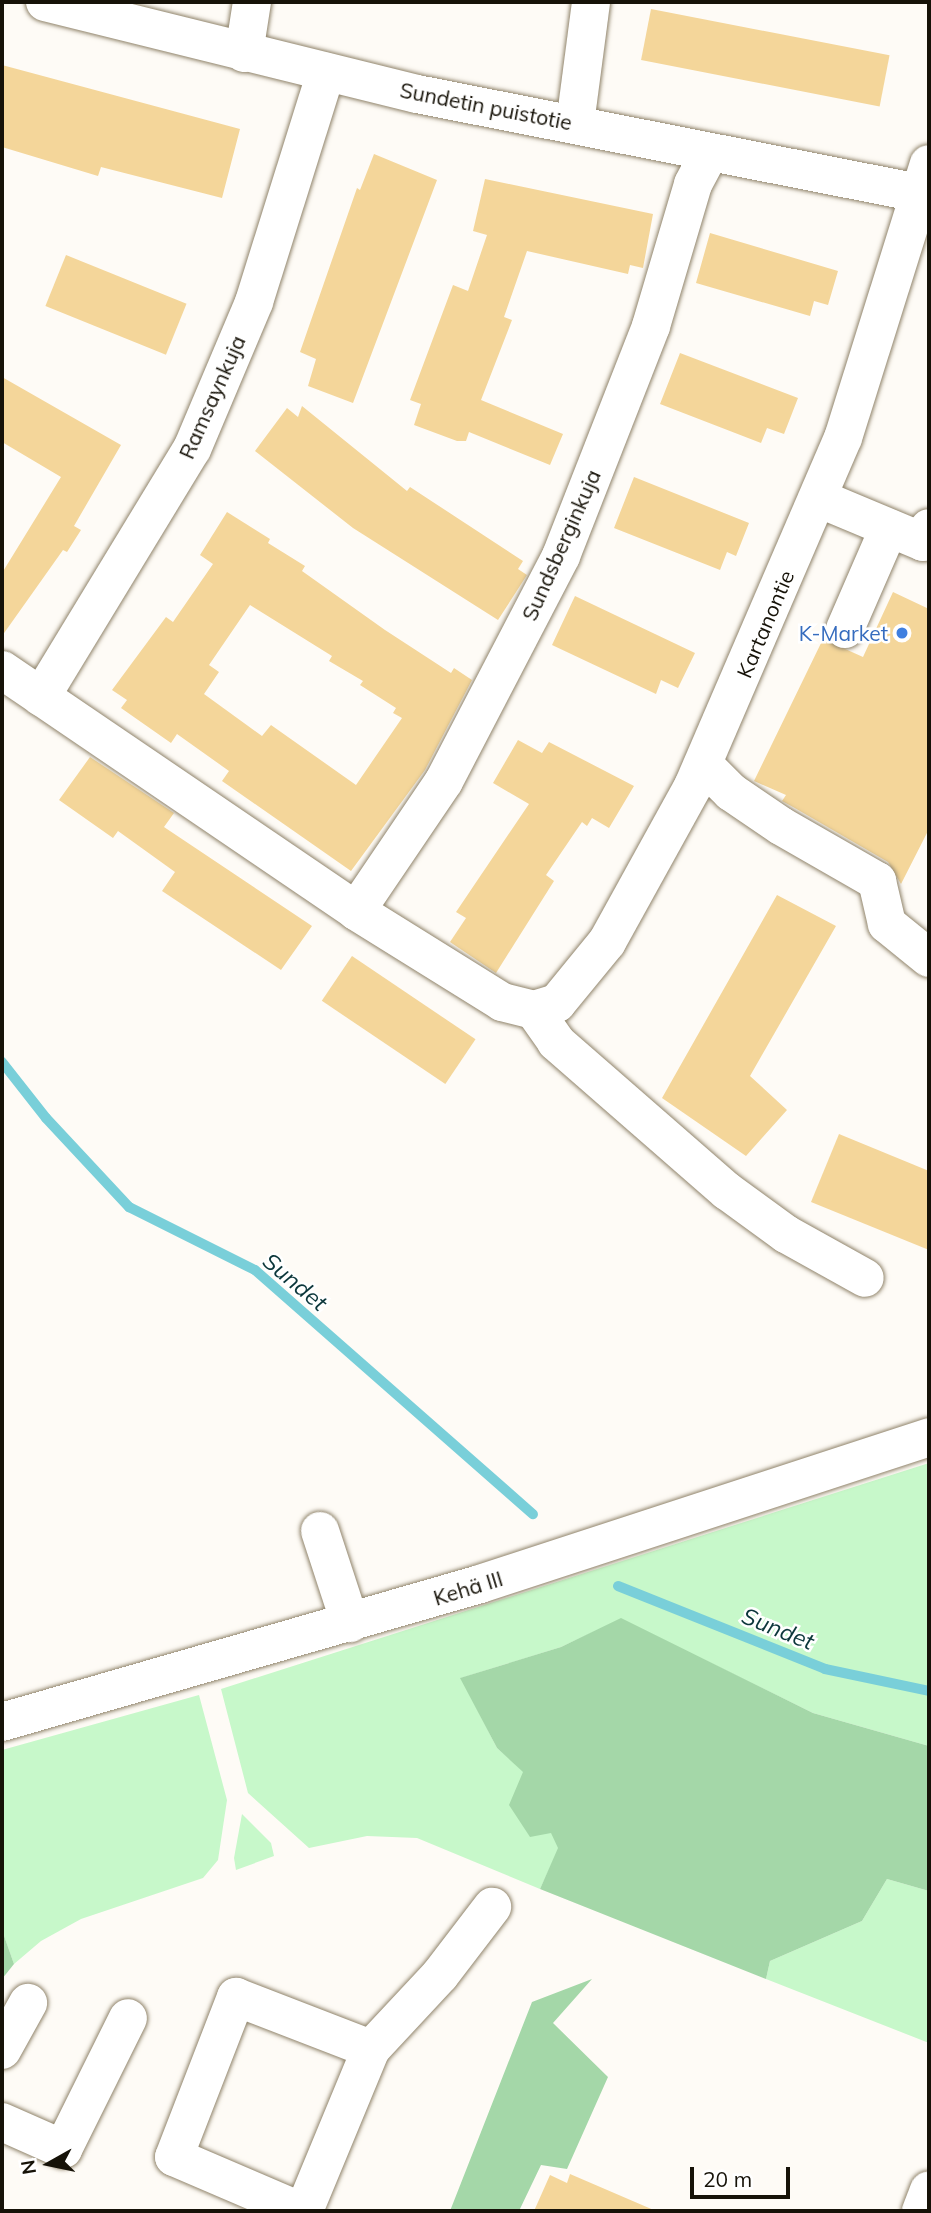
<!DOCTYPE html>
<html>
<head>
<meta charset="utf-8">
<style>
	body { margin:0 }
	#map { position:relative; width:931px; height:2213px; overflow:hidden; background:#fefbf6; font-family:Mulish,sans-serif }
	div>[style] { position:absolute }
	.green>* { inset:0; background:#c7f8ca }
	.forest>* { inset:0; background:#a4d7a8 }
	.stream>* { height:10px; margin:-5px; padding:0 5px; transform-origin:5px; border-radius:5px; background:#79cfd9 }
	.building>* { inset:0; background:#f4d69a; transform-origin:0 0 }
	.roads { filter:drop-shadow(0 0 2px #90846b) drop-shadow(0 0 2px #90846b) }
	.minor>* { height:38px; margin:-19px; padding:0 19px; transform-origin:19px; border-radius:19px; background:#fff }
	.highway>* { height:38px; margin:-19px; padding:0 19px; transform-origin:19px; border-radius:19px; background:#fff }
	.dots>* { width:19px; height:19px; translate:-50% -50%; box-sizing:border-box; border:4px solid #fff; border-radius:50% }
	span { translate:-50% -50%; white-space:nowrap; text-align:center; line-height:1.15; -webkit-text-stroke:5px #fff; paint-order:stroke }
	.street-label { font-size:21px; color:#161208 }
	.shop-label { font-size:21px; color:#366cbe }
	.right { translate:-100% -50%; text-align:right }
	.water-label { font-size:23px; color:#0b363a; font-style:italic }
	.frame { position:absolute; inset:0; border:4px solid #161208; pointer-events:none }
	.north { position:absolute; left:14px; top:2129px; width:70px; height:70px; -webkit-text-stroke:5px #fff; paint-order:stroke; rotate:261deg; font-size:19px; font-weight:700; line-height:28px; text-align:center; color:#161208 }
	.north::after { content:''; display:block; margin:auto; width:24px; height:32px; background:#161208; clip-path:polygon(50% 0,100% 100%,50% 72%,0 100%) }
	.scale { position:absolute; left:690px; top:2167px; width:100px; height:32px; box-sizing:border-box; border:4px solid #161208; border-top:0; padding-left:9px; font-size:21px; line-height:24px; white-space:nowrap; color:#161208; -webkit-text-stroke:5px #fff; paint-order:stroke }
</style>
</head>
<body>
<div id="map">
	<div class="green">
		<div style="clip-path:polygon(929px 1463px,929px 1746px,813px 1713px,621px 1619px,561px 1647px,461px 1678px,497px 1748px,524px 1772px,559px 1848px,540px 1889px,417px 1838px,367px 1836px,309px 1848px,248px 1793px,221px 1689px)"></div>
		<div style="clip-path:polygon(199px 1695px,227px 1800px,218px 1860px,203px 1878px,81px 1919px,41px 1941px,14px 1964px,2px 1930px,2px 1750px)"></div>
		<div style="clip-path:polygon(242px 1814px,271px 1843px,274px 1856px,236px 1870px,234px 1858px)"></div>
		<div style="clip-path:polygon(887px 1879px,929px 1891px,929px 2043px,766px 1979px,770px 1961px,862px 1921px)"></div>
	</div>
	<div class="forest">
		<div style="clip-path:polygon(621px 1618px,813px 1713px,929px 1746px,929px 1891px,887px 1879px,862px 1921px,770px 1961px,766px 1979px,540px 1889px,558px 1848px,551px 1833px,530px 1837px,509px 1805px,523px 1772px,497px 1748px,460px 1678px,561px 1647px)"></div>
		<div style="clip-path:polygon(2px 1930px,14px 1964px,2px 1979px)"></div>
		<div style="clip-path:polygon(592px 1979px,553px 2023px,608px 2077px,567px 2169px,541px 2165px,519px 2211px,450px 2211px,532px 2002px)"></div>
	</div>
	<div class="stream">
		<div style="left:2px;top:1062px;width:71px;rotate:51.8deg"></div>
		<div style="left:46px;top:1118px;width:122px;rotate:47deg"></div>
		<div style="left:129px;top:1207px;width:141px;rotate:26.6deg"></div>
		<div style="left:255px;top:1270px;width:370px;rotate:41.3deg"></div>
		<div style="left:618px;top:1586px;width:223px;rotate:21.8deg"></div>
		<div style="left:825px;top:1669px;width:106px;rotate:11.9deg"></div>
	</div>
	<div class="building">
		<div style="left:651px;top:9px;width:243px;height:52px;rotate:11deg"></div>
		<div style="clip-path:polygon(2px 65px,240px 129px,222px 198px,101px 167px,98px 176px,2px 147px)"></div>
		<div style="clip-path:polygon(374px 154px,437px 180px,353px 403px,308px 386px,316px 359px,300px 352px,357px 188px,360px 190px)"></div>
		<div style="clip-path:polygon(485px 179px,653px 214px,643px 268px,630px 265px,628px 274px,527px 251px,504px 317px,512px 320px,481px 400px,563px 434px,550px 465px,469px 432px,466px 441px,457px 441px,414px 425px,421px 404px,410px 400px,453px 285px,468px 291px,487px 235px,473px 231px)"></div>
		<div style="clip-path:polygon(710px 233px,838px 271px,828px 305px,814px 301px,810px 316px,696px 283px)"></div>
		<div style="left:66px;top:255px;width:130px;height:55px;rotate:22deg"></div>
		<div style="clip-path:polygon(680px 353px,798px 398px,784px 434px,767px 428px,761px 443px,660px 404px)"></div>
		<div style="clip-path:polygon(2px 377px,121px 445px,74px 526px,81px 530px,67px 552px,63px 550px,2px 636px,2px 573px,61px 477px,2px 442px)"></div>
		<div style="clip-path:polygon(302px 406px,407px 491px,410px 487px,523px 561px,518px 569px,527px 575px,498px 620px,353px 528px,255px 451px,287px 408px,298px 417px)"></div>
		<div style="clip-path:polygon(634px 477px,749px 523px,736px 556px,727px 552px,720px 570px,614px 528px)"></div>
		<div style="clip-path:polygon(evenodd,227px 512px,270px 539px,268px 543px,305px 566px,302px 571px,385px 630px,451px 673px,454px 668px,472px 680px,425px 770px,351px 871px,222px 781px,229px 771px,177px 734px,171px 743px,121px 708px,127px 700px,112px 690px,166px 617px,173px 622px,213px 564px,200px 555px,227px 512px,250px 605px,332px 656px,329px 661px,363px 681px,360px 685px,396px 708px,393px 713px,402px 718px,356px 785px,271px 725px,262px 736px,204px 694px,219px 672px,209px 665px,250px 605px)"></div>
		<div style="clip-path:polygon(893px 592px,929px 609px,929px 829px,901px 884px,888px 862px,793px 807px,782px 801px,786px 795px,754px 781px,823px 639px,863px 657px)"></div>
		<div style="clip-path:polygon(575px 596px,695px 653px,678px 688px,661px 680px,656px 694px,552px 645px)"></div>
		<div style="clip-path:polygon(518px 740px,542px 753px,549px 742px,634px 786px,609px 828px,592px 818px,587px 826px,582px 822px,546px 875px,554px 881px,496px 973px,450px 942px,466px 918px,456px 912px,529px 804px,493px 783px)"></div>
		<div style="clip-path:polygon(90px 757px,174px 813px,164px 827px,312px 926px,281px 970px,162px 891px,175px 872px,118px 831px,113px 838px,59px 800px)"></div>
		<div style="clip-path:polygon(777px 895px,836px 926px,750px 1076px,787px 1110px,746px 1156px,662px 1098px)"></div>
		<div style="left:352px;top:956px;width:149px;height:54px;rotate:34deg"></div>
		<div style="clip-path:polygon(839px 1134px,929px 1171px,929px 1250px,811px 1202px)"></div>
		<div style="clip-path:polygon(570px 2174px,656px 2211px,534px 2211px,550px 2175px,567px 2183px)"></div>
	</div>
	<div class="roads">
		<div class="minor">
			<div style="left:45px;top:2px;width:383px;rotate:13.9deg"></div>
			<div style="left:417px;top:94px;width:522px;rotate:11.16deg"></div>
			<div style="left:244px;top:53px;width:52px;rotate:-81.1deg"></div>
			<div style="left:575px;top:124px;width:123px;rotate:-82.5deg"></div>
			<div style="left:818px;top:498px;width:114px;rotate:22.7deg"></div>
			<div style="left:923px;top:542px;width:15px;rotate:-67deg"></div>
			<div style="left:845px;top:629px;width:110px;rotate:-66.5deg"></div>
			<div style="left:2px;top:670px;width:428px;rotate:34.2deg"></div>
			<div style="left:356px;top:911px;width:172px;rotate:31.9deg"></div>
			<div style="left:502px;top:1002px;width:33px;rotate:14deg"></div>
			<div style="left:534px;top:1010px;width:39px;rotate:55deg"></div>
			<div style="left:556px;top:1042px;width:227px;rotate:41.1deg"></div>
			<div style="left:727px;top:1191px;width:73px;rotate:36.1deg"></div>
			<div style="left:786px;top:1234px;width:90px;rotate:29.1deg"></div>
			<div style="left:41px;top:697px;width:290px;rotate:-58.7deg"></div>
			<div style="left:192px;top:449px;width:160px;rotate:-67.1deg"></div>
			<div style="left:254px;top:302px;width:241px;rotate:-72.6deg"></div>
			<div style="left:703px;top:764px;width:40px;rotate:45deg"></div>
			<div style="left:731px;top:792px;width:60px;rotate:34.2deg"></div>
			<div style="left:781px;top:826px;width:111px;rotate:29.8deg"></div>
			<div style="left:877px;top:881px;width:44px;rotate:76.9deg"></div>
			<div style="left:887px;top:924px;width:54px;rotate:39deg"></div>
			<div style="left:356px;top:911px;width:157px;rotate:-55.9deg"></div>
			<div style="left:444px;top:781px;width:254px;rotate:-62.5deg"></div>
			<div style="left:561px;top:556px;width:247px;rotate:-68.6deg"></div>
			<div style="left:651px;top:326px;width:148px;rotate:-73.5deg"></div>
			<div style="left:693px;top:184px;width:36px;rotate:-62deg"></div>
			<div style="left:534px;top:1010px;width:24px;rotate:-17deg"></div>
			<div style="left:557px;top:1003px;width:79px;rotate:-50.7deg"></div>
			<div style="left:607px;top:942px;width:178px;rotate:-61.1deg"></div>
			<div style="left:693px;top:786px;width:379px;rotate:-66.7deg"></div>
			<div style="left:843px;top:438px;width:287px;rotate:-72.6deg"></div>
			<div style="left:320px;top:1531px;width:97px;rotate:71.9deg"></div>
			<div style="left:371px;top:2049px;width:101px;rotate:-47deg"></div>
			<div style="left:440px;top:1975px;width:86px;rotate:-52.6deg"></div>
			<div style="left:2px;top:2050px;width:54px;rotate:-61deg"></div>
			<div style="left:2px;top:2122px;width:67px;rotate:23.9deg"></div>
			<div style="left:63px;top:2149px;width:146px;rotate:-63.6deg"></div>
			<div style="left:300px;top:2211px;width:137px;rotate:-156.8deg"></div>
			<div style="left:174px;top:2157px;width:172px;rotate:-68.8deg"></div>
			<div style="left:236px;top:1997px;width:145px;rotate:21.1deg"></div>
			<div style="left:371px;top:2049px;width:175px;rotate:112.5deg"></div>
			<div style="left:921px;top:2211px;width:22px;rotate:-69deg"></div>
		</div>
		<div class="highway">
			<div style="left:2px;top:1722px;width:498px;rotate:-16.1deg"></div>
			<div style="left:480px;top:1584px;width:472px;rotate:-18.1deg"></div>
		</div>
	</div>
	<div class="dots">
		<div style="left:902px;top:633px;background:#3f7fe0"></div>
	</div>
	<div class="street-label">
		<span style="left:486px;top:106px;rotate:11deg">Sundetin puistotie</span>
		<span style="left:212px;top:397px;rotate:-66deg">Ramsaynkuja</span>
		<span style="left:561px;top:545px;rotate:-66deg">Sundsberginkuja</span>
		<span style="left:765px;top:624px;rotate:-67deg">Kartanontie</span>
		<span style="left:468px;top:1588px;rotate:-17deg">Kehä III</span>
	</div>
	<div class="shop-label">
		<span class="right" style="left:888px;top:633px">K-Market</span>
	</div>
	<div class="water-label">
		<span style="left:295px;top:1282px;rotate:40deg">Sundet</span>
		<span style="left:778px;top:1629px;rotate:22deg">Sundet</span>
	</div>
	<div class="frame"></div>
	<div class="north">N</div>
	<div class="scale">20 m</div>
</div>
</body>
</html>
